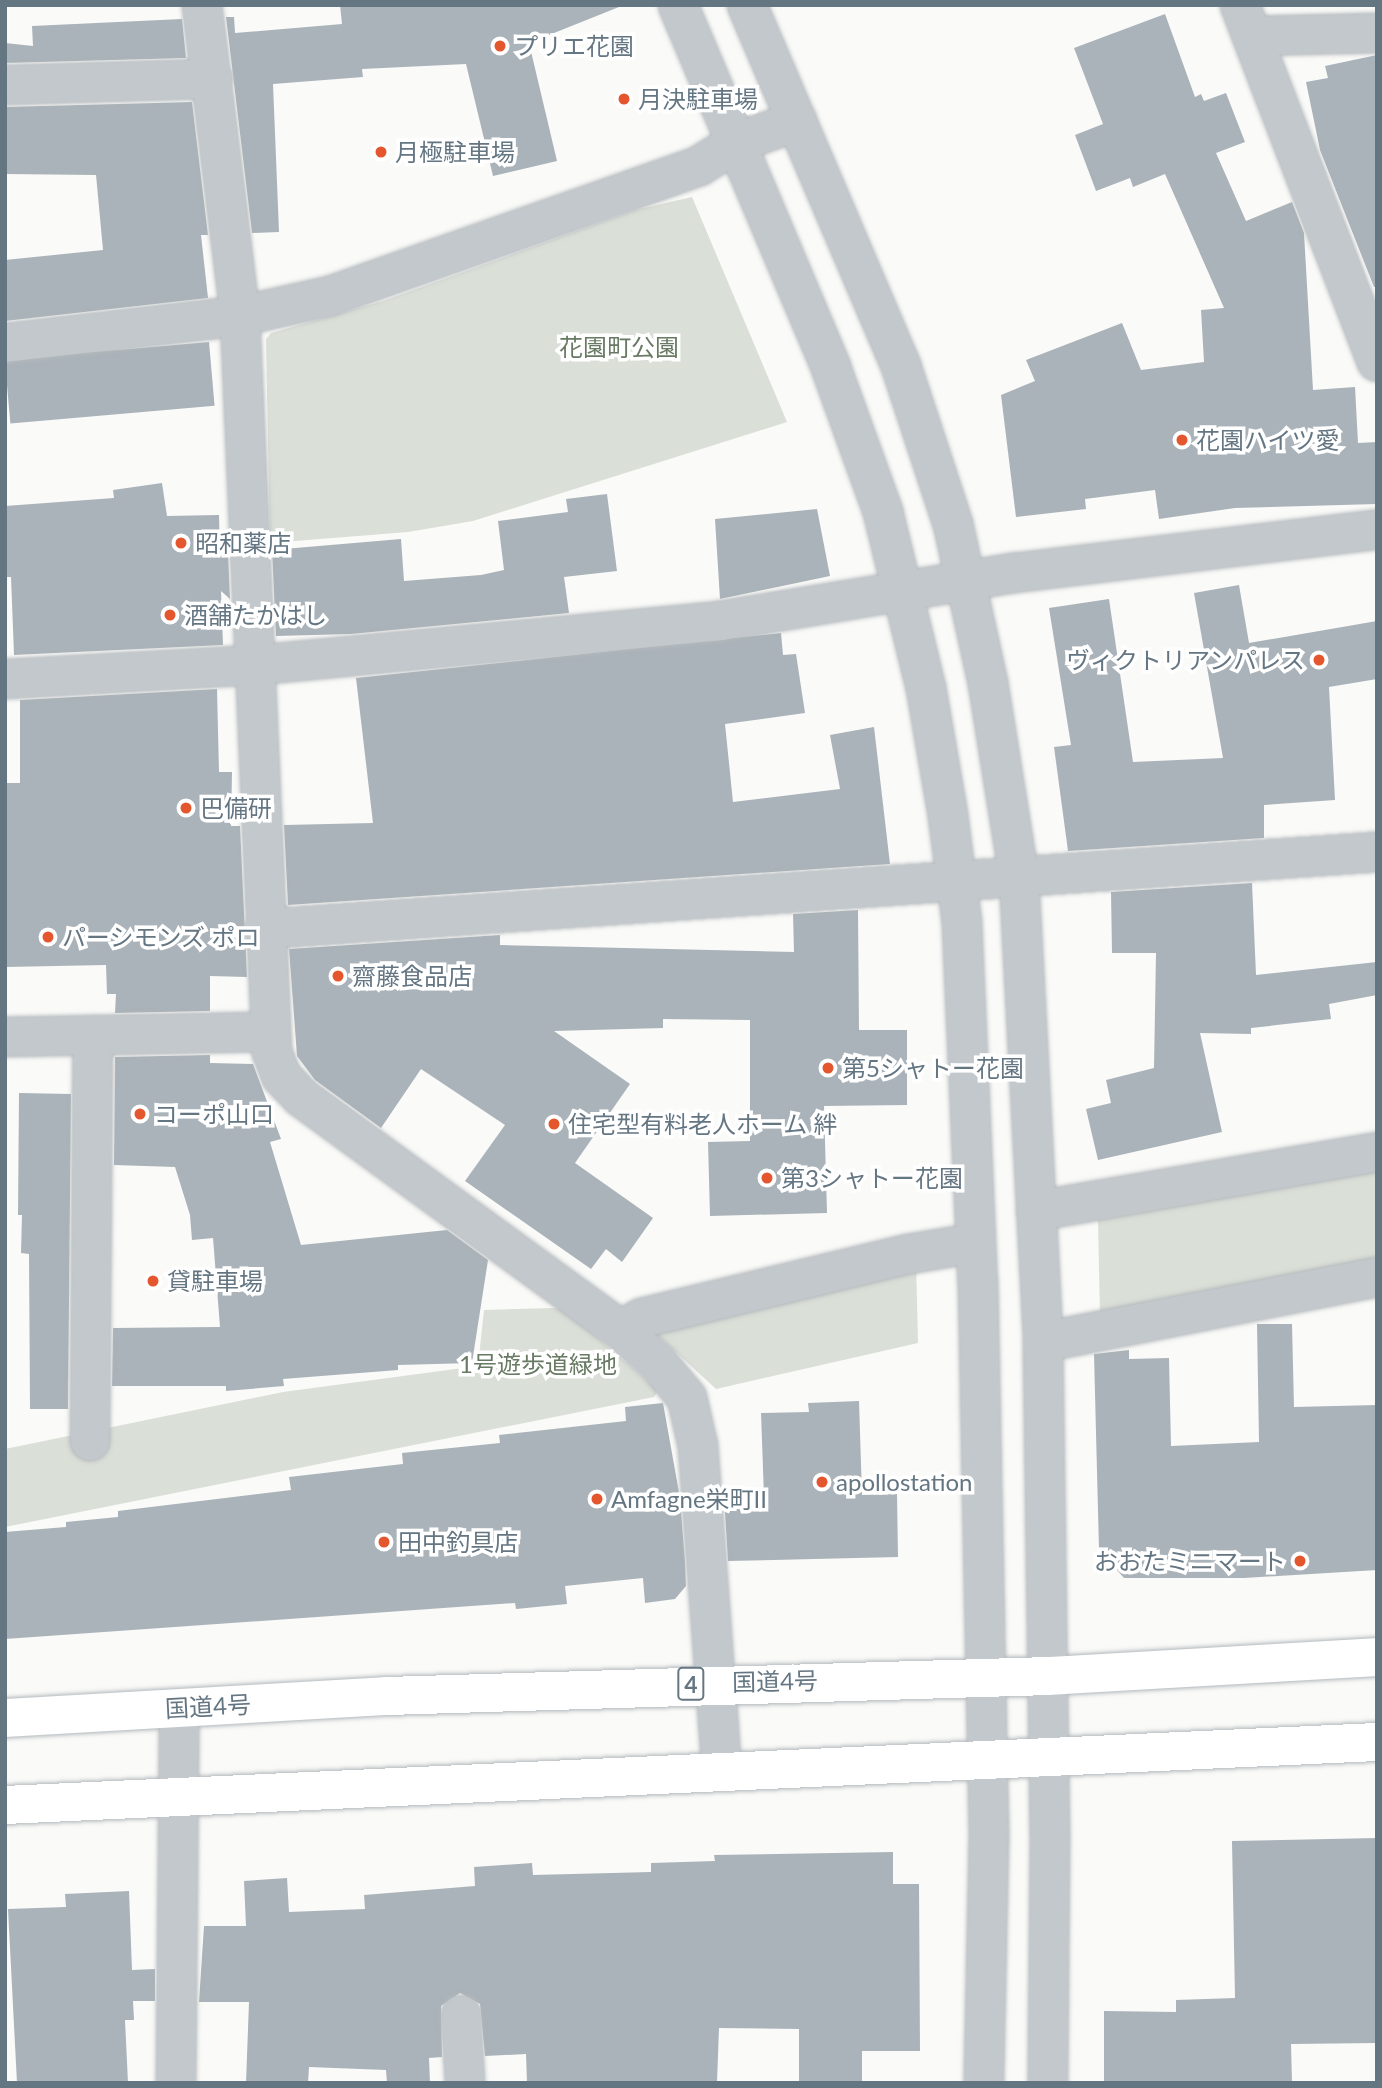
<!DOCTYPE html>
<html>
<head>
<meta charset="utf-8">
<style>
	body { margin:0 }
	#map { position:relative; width:1382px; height:2088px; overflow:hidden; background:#fafaf8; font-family:Lato,"Noto Sans JP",sans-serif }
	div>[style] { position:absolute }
	.green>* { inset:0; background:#dadfd7 }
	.building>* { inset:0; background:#aab3b9; transform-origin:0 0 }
	.roads { filter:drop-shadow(0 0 2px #b4b9bd) drop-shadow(0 0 2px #b4b9bd) }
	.minor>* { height:38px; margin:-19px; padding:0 19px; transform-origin:19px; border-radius:19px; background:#c3c8cc }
	.highway>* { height:38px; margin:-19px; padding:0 19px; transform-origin:19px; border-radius:19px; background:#fff }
	.dots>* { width:19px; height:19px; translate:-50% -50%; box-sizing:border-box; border:4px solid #fff; border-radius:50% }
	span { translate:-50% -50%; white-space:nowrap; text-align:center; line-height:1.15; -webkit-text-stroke:7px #fff; paint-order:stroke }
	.shield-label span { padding:2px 5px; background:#fff; border:2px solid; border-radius:5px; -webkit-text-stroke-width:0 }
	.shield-label { font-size:23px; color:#657683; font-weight:700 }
	.poi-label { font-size:24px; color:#657683 }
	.left { translate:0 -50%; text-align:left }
	.right { translate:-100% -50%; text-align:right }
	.park-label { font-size:24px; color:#687a64 }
	.street-label { font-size:24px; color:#657683 }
	.frame { position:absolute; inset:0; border:7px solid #657683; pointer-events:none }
</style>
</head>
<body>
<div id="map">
	<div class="green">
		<div style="clip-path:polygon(692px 197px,787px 422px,473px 521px,408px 532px,270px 543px,266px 339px,271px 333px,383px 301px,635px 210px)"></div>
		<div style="clip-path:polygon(1377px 1170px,1377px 1261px,1100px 1317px,1098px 1220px)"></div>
		<div style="clip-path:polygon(916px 1260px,918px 1343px,716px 1389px,654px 1332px)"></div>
		<div style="clip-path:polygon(554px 1308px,565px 1310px,641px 1375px,658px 1391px,654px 1397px,5px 1527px,5px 1449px,283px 1392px,478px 1366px,484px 1310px)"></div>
	</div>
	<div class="building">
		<div style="clip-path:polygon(340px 5px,618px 5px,619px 7px,529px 43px,557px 161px,493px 176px,466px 64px,362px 69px,363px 77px,273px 84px,279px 232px,252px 233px,226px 17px,234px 17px,235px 33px,342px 24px)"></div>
		<div style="clip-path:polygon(1165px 14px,1195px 97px,1201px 94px,1204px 101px,1226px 93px,1245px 142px,1216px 153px,1246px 221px,1292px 202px,1304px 233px,1313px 390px,1355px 387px,1358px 443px,1377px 442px,1377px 504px,1235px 508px,1159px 519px,1155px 490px,1085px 499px,1086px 509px,1016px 517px,1001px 395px,1035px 381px,1026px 360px,1122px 323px,1141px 370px,1204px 362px,1201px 310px,1224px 308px,1165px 174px,1133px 187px,1130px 178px,1096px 191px,1075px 135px,1103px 124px,1074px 48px)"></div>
		<div style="clip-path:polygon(182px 19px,186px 58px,5px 63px,5px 43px,33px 46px,32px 26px)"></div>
		<div style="clip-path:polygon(1377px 55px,1377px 287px,1374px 287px,1320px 150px,1306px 82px,1328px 78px,1325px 66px)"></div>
		<div style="clip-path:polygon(192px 102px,208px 235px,201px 235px,208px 298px,5px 321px,5px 260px,103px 250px,96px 175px,5px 174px,5px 107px)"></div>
		<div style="left:209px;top:342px;width:64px;height:205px;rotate:85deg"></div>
		<div style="clip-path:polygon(162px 483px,167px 516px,219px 515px,220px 554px,228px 553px,230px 599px,221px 591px,223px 645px,14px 655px,11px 577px,5px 577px,5px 506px,114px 498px,113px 490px)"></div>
		<div style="clip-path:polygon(607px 494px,617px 571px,564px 577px,569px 613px,351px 634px,276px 636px,272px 550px,401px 539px,404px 581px,481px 575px,504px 570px,498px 521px,568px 512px,566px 499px)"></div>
		<div style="clip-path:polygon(817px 509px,830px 576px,720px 599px,715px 519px)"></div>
		<div style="clip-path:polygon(1239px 585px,1249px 643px,1377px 621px,1377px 679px,1329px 687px,1335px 800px,1264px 805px,1264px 838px,1068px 851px,1054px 747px,1071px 745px,1049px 608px,1109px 599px,1133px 762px,1223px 758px,1194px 593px)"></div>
		<div style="clip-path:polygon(781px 633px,783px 655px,796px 654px,805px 713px,725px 724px,733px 802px,840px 789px,830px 735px,874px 727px,890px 864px,288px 905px,284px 825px,373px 823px,356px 678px)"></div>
		<div style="clip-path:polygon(217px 689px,219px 772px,232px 772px,231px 826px,240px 826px,247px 977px,210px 976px,210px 1011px,115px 1013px,116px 994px,107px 994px,106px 965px,5px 967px,5px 808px,7px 783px,20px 783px,20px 700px)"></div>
		<div style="clip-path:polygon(1252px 883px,1256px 975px,1377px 962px,1377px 995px,1329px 1004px,1331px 1019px,1251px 1028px,1251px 1034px,1200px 1033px,1222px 1132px,1098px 1160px,1086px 1109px,1111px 1103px,1106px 1080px,1154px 1068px,1156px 953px,1112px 953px,1111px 892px)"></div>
		<div style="clip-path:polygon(858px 910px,859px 1030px,907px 1030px,907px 1105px,824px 1106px,827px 1213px,710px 1216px,708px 1142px,750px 1141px,750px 1020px,663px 1019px,663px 1028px,554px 1031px,630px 1084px,575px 1163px,653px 1218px,622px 1262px,606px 1249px,591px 1269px,465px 1181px,505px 1125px,421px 1069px,381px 1128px,315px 1080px,297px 1056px,289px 949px,500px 935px,500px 945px,794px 952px,793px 914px)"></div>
		<div style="clip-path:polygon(210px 1055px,210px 1063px,253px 1064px,281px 1139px,270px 1142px,301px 1245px,447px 1230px,488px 1260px,472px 1363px,398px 1365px,398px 1370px,283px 1379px,284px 1386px,226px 1391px,226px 1386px,112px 1386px,113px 1328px,220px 1327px,213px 1238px,192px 1240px,190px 1215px,175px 1167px,114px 1165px,115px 1057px)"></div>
		<div style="clip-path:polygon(19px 1093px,71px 1094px,68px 1409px,30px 1409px,29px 1254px,21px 1253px,22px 1215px,18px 1215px)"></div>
		<div style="clip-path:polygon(1257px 1324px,1292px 1324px,1294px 1407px,1377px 1405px,1377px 1570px,1244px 1578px,1124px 1578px,1099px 1550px,1094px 1354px,1129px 1350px,1129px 1359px,1169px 1358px,1171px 1446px,1259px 1442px)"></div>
		<div style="clip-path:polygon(859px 1401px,862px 1495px,897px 1494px,898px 1557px,728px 1561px,724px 1497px,764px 1497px,761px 1413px,809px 1412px,808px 1403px)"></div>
		<div style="clip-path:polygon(663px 1403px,680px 1498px,685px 1562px,686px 1586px,675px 1599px,645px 1603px,643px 1578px,565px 1586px,567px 1604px,516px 1609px,515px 1603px,5px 1639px,5px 1532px,66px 1527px,66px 1522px,118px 1517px,118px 1511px,291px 1490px,289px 1477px,403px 1464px,402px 1453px,500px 1443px,499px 1435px,626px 1421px,625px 1407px)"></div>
		<div style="clip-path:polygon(1377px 1838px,1377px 2043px,1291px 2044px,1292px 2083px,1104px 2083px,1104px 2011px,1176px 2012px,1176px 2000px,1235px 1998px,1232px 1841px)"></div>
		<div style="clip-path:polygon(893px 1852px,893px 1884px,919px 1884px,920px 2051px,862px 2051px,862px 2083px,799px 2083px,799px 2029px,719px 2028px,717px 2083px,527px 2083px,526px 2054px,485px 2056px,480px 2004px,460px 1993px,441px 2006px,442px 2057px,429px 2058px,430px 2083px,387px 2083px,386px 2070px,309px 2067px,308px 2083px,246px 2083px,249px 2002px,199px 2002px,204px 1926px,246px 1926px,244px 1881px,287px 1878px,289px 1912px,365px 1909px,364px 1895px,475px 1886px,474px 1867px,532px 1863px,533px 1875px,651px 1872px,651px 1863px,715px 1861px,714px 1855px)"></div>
		<div style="clip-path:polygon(129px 1891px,132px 1970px,155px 1969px,155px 2001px,133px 2001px,134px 2020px,125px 2020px,128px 2083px,17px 2083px,8px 1909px,66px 1907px,65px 1894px)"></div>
	</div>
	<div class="roads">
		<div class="minor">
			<div style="left:202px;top:5px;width:313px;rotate:83deg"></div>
			<div style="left:240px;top:316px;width:737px;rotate:87.51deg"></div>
			<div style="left:272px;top:1052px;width:26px;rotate:69deg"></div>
			<div style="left:281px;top:1076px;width:29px;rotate:46deg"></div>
			<div style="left:301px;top:1097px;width:396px;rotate:36.1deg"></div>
			<div style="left:621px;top:1330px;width:50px;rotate:41.7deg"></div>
			<div style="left:658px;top:1363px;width:45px;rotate:50.4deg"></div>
			<div style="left:687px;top:1398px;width:49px;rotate:77.1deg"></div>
			<div style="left:698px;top:1446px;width:324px;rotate:85.8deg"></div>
			<div style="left:678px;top:5px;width:394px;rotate:67.1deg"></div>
			<div style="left:831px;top:368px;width:153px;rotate:70.1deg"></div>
			<div style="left:883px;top:512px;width:181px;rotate:76.3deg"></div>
			<div style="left:926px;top:688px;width:130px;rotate:80.2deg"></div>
			<div style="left:948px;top:816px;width:108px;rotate:82.5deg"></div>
			<div style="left:962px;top:923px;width:360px;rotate:87.5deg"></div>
			<div style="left:978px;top:1283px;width:552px;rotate:88.86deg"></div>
			<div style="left:989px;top:1835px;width:248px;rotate:91.2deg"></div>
			<div style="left:747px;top:5px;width:392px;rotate:66.9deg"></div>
			<div style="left:901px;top:366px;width:166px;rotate:71.8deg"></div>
			<div style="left:953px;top:524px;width:163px;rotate:77.6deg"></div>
			<div style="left:988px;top:683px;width:196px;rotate:80.9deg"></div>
			<div style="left:1019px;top:877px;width:466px;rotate:87deg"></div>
			<div style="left:1043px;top:1342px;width:494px;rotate:89.2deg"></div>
			<div style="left:1050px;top:1836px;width:247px;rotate:90.5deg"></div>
			<div style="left:1240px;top:5px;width:382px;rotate:69deg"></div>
			<div style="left:1252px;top:36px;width:125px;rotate:-1.4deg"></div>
			<div style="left:5px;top:85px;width:208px;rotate:-1.7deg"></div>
			<div style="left:5px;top:343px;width:237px;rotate:-6.6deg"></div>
			<div style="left:240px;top:316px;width:92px;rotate:-12.5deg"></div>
			<div style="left:330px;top:296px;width:391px;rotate:-19.4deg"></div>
			<div style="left:699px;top:166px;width:44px;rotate:-31.9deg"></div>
			<div style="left:736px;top:143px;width:65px;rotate:-19.8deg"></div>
			<div style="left:5px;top:679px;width:252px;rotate:-3.2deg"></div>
			<div style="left:257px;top:665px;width:465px;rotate:-5.4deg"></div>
			<div style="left:720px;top:621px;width:298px;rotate:-9.3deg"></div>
			<div style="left:1014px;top:573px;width:366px;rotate:-6.8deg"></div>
			<div style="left:264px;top:929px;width:1116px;rotate:-3.96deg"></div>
			<div style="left:5px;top:1037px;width:264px;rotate:-1.1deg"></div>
			<div style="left:1036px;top:1211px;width:346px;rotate:-9.8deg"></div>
			<div style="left:621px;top:1330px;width:24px;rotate:-30deg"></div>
			<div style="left:642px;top:1318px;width:275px;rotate:-13.5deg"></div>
			<div style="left:909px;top:1254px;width:67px;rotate:-9.5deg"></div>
			<div style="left:1043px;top:1342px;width:340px;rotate:-11deg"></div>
			<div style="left:90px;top:1441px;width:406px;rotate:-89.6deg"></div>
			<div style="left:461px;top:2015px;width:68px;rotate:86.6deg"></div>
			<div style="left:176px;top:2083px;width:375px;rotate:-89.5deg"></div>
		</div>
		<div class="highway">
			<div style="left:5px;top:1718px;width:383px;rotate:-3.3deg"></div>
			<div style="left:387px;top:1696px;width:661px;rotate:-1.73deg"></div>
			<div style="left:1048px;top:1676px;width:330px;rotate:-3.3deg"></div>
			<div style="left:5px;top:1805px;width:1373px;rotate:-2.63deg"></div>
		</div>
	</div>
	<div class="dots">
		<div style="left:500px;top:46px;background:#e4572e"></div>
		<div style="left:624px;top:99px;background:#e4572e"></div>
		<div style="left:381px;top:152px;background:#e4572e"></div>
		<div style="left:1182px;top:440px;background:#e4572e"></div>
		<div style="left:181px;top:543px;background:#e4572e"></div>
		<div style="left:170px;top:615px;background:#e4572e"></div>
		<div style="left:1319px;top:660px;background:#e4572e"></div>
		<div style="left:186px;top:808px;background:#e4572e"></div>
		<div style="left:48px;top:937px;background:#e4572e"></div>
		<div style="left:338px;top:976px;background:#e4572e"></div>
		<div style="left:828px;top:1068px;background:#e4572e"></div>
		<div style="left:140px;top:1114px;background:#e4572e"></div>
		<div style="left:554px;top:1124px;background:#e4572e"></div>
		<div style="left:767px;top:1178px;background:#e4572e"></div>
		<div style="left:153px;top:1281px;background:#e4572e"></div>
		<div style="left:822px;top:1482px;background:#e4572e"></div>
		<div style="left:597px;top:1499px;background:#e4572e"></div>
		<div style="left:384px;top:1542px;background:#e4572e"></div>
		<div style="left:1300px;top:1561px;background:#e4572e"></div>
	</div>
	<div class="shield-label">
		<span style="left:691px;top:1684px">4</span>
	</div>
	<div class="poi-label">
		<span class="left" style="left:514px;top:46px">プリエ花園</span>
		<span class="left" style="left:638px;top:99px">月決駐車場</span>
		<span class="left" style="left:395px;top:152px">月極駐車場</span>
		<span class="left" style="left:1196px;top:440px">花園ハイツ愛</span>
		<span class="left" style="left:195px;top:543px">昭和薬店</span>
		<span class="left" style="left:184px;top:615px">酒舗たかはし</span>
		<span class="right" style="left:1305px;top:660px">ヴィクトリアンパレス</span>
		<span class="left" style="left:200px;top:808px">巴備研</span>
		<span class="left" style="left:62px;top:937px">パーシモンズ ポロ</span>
		<span class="left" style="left:352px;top:976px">齋藤食品店</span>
		<span class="left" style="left:842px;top:1068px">第5シャトー花園</span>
		<span class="left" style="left:154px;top:1114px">コーポ山口</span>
		<span class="left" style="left:568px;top:1124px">住宅型有料老人ホーム 絆</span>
		<span class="left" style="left:781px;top:1178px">第3シャトー花園</span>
		<span class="left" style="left:167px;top:1281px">貸駐車場</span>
		<span class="left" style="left:836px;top:1482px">apollostation</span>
		<span class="left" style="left:611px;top:1499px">Amfagne栄町II</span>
		<span class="left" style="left:398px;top:1542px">田中釣具店</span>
		<span class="right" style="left:1286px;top:1561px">おおたミニマート</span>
	</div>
	<div class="park-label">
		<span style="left:619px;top:347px">花園町公園</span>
		<span style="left:538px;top:1364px">1号遊歩道緑地</span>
	</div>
	<div class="street-label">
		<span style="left:775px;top:1681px;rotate:-1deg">国道4号</span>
		<span style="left:208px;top:1706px;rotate:-3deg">国道4号</span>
	</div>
	<div class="frame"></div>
</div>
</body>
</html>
